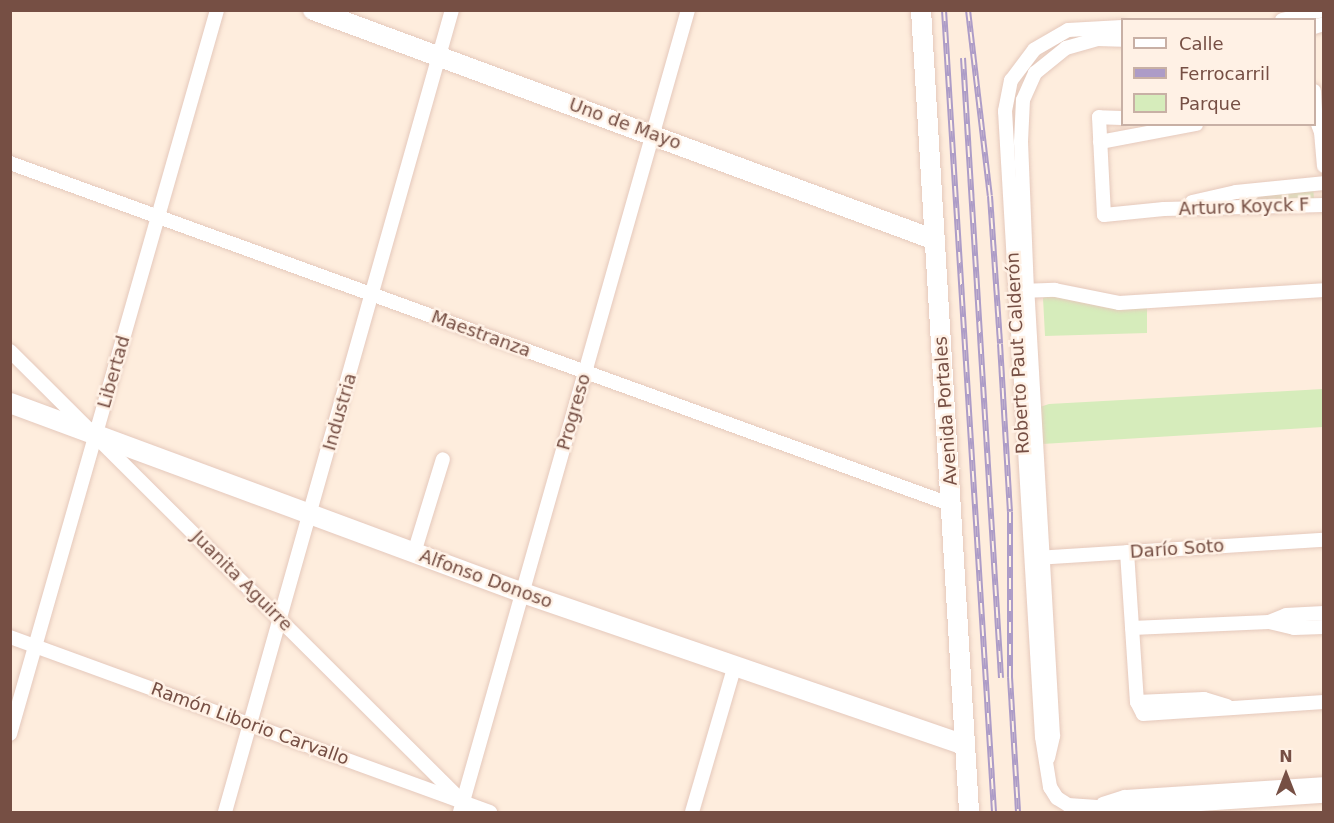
<!DOCTYPE html>
<html>
<head>
<meta charset="utf-8">
<style>
	body { margin:0 }
	#map { position:relative; width:1334px; height:823px; overflow:hidden; background:#feeddd; font-family:"DejaVu Sans",sans-serif }
	div>[style] { position:absolute }
	.green>* { inset:0; background:#d6ecbb }
	.roads { filter:drop-shadow(0 0 2px #e5c9bc) drop-shadow(0 0 2px #e5c9bc) }
	.street>* { height:14px; margin:-7px; padding:0 7px; transform-origin:7px; border-radius:7px; background:#fff }
	.secondary>* { height:20px; margin:-10px; padding:0 10px; transform-origin:10px; border-radius:10px; background:#fff }
	.rail>* { height:6px; margin-top:-3px; transform-origin:0; background:repeating-linear-gradient(90deg,#fff1e5 0 11px,#ad9cc7 0 22px); box-sizing:border-box; border-block:2px solid #ad9cc7 }
	span { translate:-50% -50%; white-space:nowrap; text-align:center; line-height:1.15; -webkit-text-stroke:5px #fff1e5; paint-order:stroke }
	.street-label { font-size:18px; color:#764f44 }
	.frame { position:absolute; inset:0; border:12px solid #764f44; pointer-events:none }
	.legend { position:absolute; left:1121px; top:18px; width:195px; height:108px; box-sizing:border-box; background:#fff1e5; border:2px solid #c8b0a5; margin:0; padding:8px 10px; list-style:none; font-size:18px; color:#764f44 }
	.legend li { display:flex; align-items:center; gap:12px; height:30px }
	.legend b { width:30px; border:2px solid #c8b0a5 }
	.north { position:absolute; left:1256px; top:745px; width:60px; height:60px; -webkit-text-stroke:4px #fff1e5; paint-order:stroke; rotate:0deg; font-size:16px; font-weight:700; line-height:24px; text-align:center; color:#764f44 }
	.north::after { content:''; display:block; margin:auto; width:21px; height:27px; background:#764f44; clip-path:polygon(50% 0,100% 100%,50% 72%,0 100%) }
</style>
</head>
<body>
<div id="map">
	<div class="green">
		<div style="clip-path:polygon(1313px 186px,1314px 199px,1222px 201px)"></div>
		<div style="clip-path:polygon(1047px 295px,1108px 308px,1147px 306px,1147px 333px,1045px 336px,1043px 298px)"></div>
		<div style="clip-path:polygon(1323px 389px,1323px 427px,1042px 444px,1040px 407px,1049px 404px)"></div>
	</div>
	<div class="roads">
		<div class="street">
			<div style="left:1282px;top:20px;width:42px;rotate:-13.7deg"></div>
			<div style="left:1122px;top:27px;width:54px;rotate:176.8deg"></div>
			<div style="left:1068px;top:30px;width:39px;rotate:150deg"></div>
			<div style="left:1034px;top:50px;width:38px;rotate:127deg"></div>
			<div style="left:1011px;top:80px;width:32px;rotate:101deg"></div>
			<div style="left:1005px;top:111px;width:627px;rotate:86.62deg"></div>
			<div style="left:1042px;top:737px;width:51px;rotate:80.9deg"></div>
			<div style="left:1050px;top:787px;width:13px;rotate:58deg"></div>
			<div style="left:1057px;top:798px;width:13px;rotate:32deg"></div>
			<div style="left:1068px;top:805px;width:58px;rotate:3.9deg"></div>
			<div style="left:1126px;top:809px;width:198px;rotate:-3.8deg"></div>
			<div style="left:1314px;top:27px;width:10px;rotate:-17deg"></div>
			<div style="left:1314px;top:91px;width:22px;rotate:87deg"></div>
			<div style="left:1314px;top:113px;width:20px;rotate:70deg"></div>
			<div style="left:1321px;top:132px;width:34px;rotate:85deg"></div>
			<div style="left:1122px;top:118px;width:23px;rotate:-178deg"></div>
			<div style="left:1099px;top:117px;width:98px;rotate:87.1deg"></div>
			<div style="left:1104px;top:215px;width:60px;rotate:-5.7deg"></div>
			<div style="left:1164px;top:209px;width:160px;rotate:-1.4deg"></div>
			<div style="left:1100px;top:142px;width:98px;rotate:-10.6deg"></div>
			<div style="left:10px;top:163px;width:1002px;rotate:19.95deg"></div>
			<div style="left:1192px;top:202px;width:45px;rotate:-12.8deg"></div>
			<div style="left:1236px;top:192px;width:88px;rotate:-5.8deg"></div>
			<div style="left:1020px;top:291px;width:35px;rotate:-2deg"></div>
			<div style="left:1055px;top:290px;width:65px;rotate:11.5deg"></div>
			<div style="left:1119px;top:303px;width:205px;rotate:-3.6deg"></div>
			<div style="left:10px;top:351px;width:653px;rotate:44.88deg"></div>
			<div style="left:1127px;top:552px;width:150px;rotate:86.2deg"></div>
			<div style="left:1137px;top:702px;width:13px;rotate:63deg"></div>
			<div style="left:1143px;top:714px;width:181px;rotate:-3.8deg"></div>
			<div style="left:414px;top:553px;width:98px;rotate:-72.9deg"></div>
			<div style="left:1035px;top:558px;width:290px;rotate:-3.6deg"></div>
			<div style="left:1269px;top:622px;width:18px;rotate:-22deg"></div>
			<div style="left:1286px;top:615px;width:38px;rotate:-3deg"></div>
			<div style="left:1132px;top:628px;width:137px;rotate:-2.5deg"></div>
			<div style="left:1269px;top:622px;width:26px;rotate:13deg"></div>
			<div style="left:1294px;top:628px;width:30px;rotate:-2deg"></div>
			<div style="left:10px;top:637px;width:511px;rotate:20.03deg"></div>
			<div style="left:1137px;top:702px;width:67px;rotate:-2.6deg"></div>
			<div style="left:1204px;top:699px;width:24px;rotate:17deg"></div>
			<div style="left:10px;top:734px;width:753px;rotate:-74.04deg"></div>
			<div style="left:1048px;top:758px;width:23px;rotate:-77deg"></div>
			<div style="left:1053px;top:736px;width:446px;rotate:-93.3deg"></div>
			<div style="left:1027px;top:291px;width:149px;rotate:-92.3deg"></div>
			<div style="left:1021px;top:142px;width:42px;rotate:-87.3deg"></div>
			<div style="left:1023px;top:100px;width:30px;rotate:-66deg"></div>
			<div style="left:1035px;top:73px;width:40px;rotate:-39deg"></div>
			<div style="left:1066px;top:48px;width:32px;rotate:-16deg"></div>
			<div style="left:1097px;top:39px;width:25px;rotate:2deg"></div>
			<div style="left:1103px;top:804px;width:23px;rotate:-18deg"></div>
			<div style="left:1125px;top:797px;width:199px;rotate:-3.7deg"></div>
			<div style="left:225px;top:812px;width:834px;rotate:-74.2deg"></div>
			<div style="left:460px;top:812px;width:834px;rotate:-74.13deg"></div>
			<div style="left:692px;top:812px;width:150px;rotate:-73.7deg"></div>
		</div>
		<div class="secondary">
			<div style="left:313px;top:10px;width:663px;rotate:20.29deg"></div>
			<div style="left:921px;top:10px;width:803px;rotate:86.57deg"></div>
			<div style="left:10px;top:403px;width:547px;rotate:20.32deg"></div>
			<div style="left:523px;top:593px;width:467px;rotate:19deg"></div>
		</div>
	</div>
	<div class="rail">
		<div style="left:944px;top:10px;width:804px;rotate:86.43deg"></div>
		<div style="left:968px;top:10px;width:187px;rotate:83.3deg"></div>
		<div style="left:990px;top:196px;width:148px;rotate:86.1deg"></div>
		<div style="left:1000px;top:344px;width:168px;rotate:86.6deg"></div>
		<div style="left:1010px;top:512px;width:165px;rotate:90deg"></div>
		<div style="left:1010px;top:677px;width:135px;rotate:86.6deg"></div>
		<div style="left:963px;top:58px;width:621px;rotate:86.49deg"></div>
	</div>
	<div class="street-label">
		<span style="left:625px;top:124px;rotate:20deg">Uno de Mayo</span>
		<span style="left:1244px;top:207px;rotate:-2deg">Arturo Koyck F</span>
		<span style="left:481px;top:334px;rotate:20deg">Maestranza</span>
		<span style="left:1018px;top:353px;rotate:-93deg">Roberto Paut Calderón</span>
		<span style="left:114px;top:372px;rotate:-74deg">Libertad</span>
		<span style="left:946px;top:411px;rotate:-94deg">Avenida Portales</span>
		<span style="left:340px;top:412px;rotate:-74deg">Industria</span>
		<span style="left:574px;top:412px;rotate:-74deg">Progreso</span>
		<span style="left:1177px;top:549px;rotate:-4deg">Darío Soto</span>
		<span style="left:486px;top:579px;rotate:20deg">Alfonso Donoso</span>
		<span style="left:242px;top:581px;rotate:45deg">Juanita Aguirre</span>
		<span style="left:250px;top:724px;rotate:20deg">Ramón Liborio Carvallo</span>
	</div>
	<div class="frame"></div>
	<ul class="legend">
	<li><b style="height:8px;background:#fff"></b>Calle</li>
	<li><b style="height:8px;background:#ad9cc7"></b>Ferrocarril</li>
	<li><b style="height:16px;background:#d6ecbb"></b>Parque</li>
	</ul>
	<div class="north">N</div>
</div>
</body>
</html>
